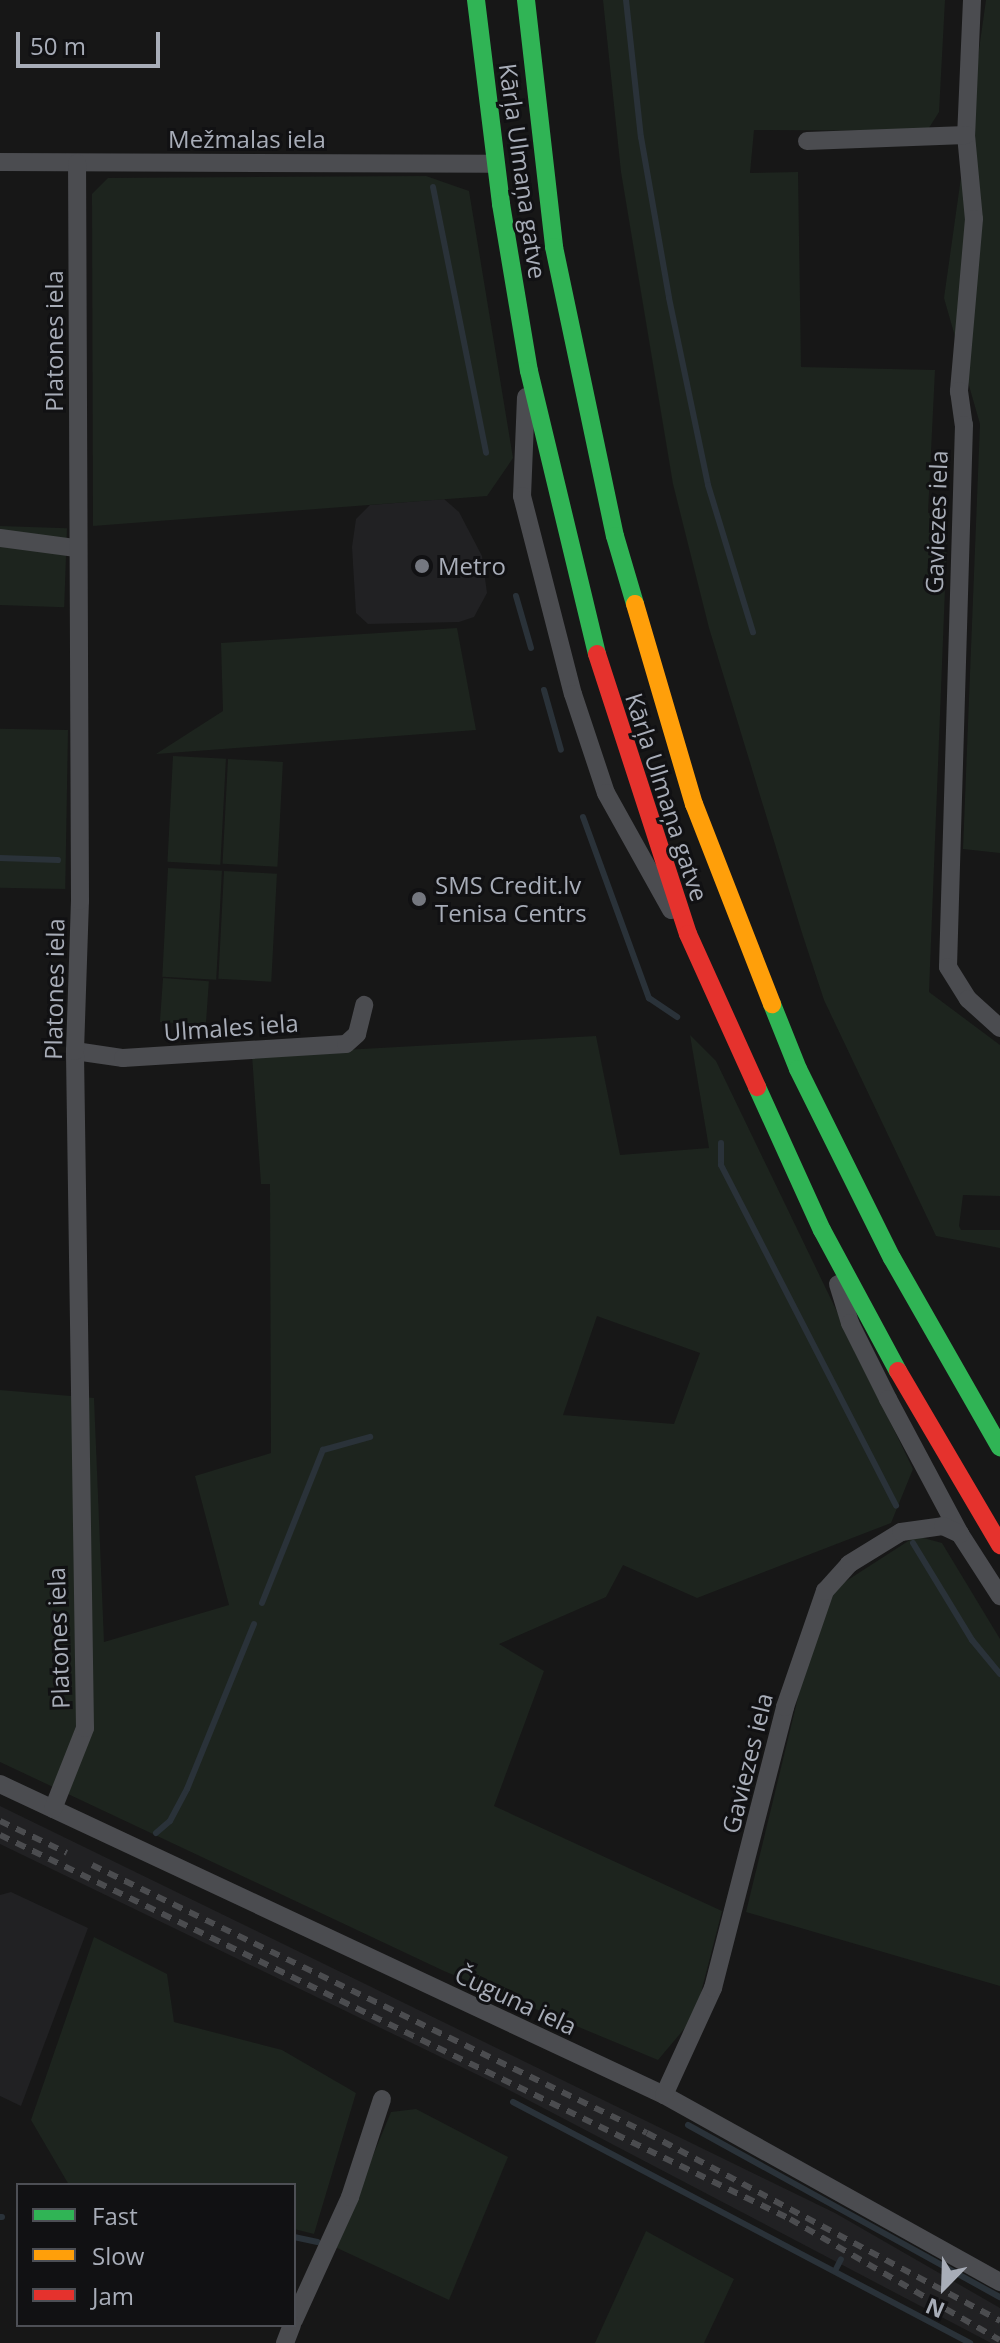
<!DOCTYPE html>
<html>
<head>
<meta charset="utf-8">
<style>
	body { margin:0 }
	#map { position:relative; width:1000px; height:2343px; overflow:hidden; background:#171717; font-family:"Open Sans",sans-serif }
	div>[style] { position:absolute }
	.built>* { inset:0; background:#212123 }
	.green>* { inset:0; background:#1d241e; transform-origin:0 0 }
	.stream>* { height:6px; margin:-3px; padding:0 3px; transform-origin:3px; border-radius:3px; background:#2a3239 }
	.street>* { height:18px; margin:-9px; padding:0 9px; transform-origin:9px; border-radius:9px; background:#4b4c50 }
	.fast>* { height:18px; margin:-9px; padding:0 9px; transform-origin:9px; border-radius:9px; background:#30b455 }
	.slow>* { height:18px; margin:-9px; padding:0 9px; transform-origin:9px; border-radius:9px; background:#ff9f0a }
	.jam>* { height:18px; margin:-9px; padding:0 9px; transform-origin:9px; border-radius:9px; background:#e5322d }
	.rail>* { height:6px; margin-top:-3px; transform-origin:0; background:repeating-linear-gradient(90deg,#4b4c4f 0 10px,transparent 0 18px) }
	.dots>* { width:22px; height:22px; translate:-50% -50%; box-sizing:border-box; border:4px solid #111113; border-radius:50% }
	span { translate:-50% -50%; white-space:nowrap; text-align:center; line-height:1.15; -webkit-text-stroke:6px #111113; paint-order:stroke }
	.street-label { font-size:24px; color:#a8adb8 }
	.poi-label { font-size:24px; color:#a8adb8 }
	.left { translate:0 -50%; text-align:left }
	.legend { position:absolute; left:16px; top:2183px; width:280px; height:144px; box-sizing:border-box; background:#111113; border:2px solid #4d4f55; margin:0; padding:10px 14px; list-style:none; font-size:24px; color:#a8adb8 }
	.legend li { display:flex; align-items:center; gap:16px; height:40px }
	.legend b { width:40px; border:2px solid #4d4f55 }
	.north { position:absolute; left:904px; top:2247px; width:80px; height:80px; -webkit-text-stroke:6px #111113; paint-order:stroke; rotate:203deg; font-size:22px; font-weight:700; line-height:32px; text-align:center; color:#a8adb8 }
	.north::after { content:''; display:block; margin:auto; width:28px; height:36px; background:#a8adb8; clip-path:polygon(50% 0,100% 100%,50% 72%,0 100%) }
	.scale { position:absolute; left:16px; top:32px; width:144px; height:36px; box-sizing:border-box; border:4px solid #a8adb8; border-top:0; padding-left:10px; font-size:24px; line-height:28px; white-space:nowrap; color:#a8adb8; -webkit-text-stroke:6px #111113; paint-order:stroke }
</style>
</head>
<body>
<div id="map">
	<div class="built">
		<div style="clip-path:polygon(444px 499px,459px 512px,482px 556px,487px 593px,474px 617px,459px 622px,368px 624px,356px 613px,352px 547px,356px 519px,370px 505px)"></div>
		<div style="clip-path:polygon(0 1806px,835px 2213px,1000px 2308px,1000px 2343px,991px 2343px,507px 2089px,0 1844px)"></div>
		<div style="clip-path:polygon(11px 1892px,88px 1928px,21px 2106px,0 2096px,0 1895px)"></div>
	</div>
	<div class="green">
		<div style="clip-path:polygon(603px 0,945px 0,939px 112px,927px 131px,754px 130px,750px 173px,798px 172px,801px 367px,935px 370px,928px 513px,948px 513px,929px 992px,1000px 1045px,1000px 1196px,963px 1195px,959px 1226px,961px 1230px,1000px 1230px,1000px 1248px,936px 1236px,824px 1000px,802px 933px,709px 628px,673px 484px,621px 172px)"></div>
		<div style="clip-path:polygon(986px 0,1000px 0,1000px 853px,963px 849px,980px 424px,944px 298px)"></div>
		<div style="clip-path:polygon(426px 176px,469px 191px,513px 458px,487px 496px,93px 526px,92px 194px,108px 178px)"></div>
		<div style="left:0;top:526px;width:67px;height:79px;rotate:2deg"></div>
		<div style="clip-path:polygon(457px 628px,476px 730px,156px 754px,223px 711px,221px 643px)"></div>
		<div style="left:68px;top:730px;width:159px;height:69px;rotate:91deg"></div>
		<div style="left:173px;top:756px;width:53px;height:106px;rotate:3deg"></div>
		<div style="left:228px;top:759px;width:55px;height:105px;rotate:3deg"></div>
		<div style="left:168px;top:868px;width:54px;height:109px;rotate:3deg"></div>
		<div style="left:224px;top:871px;width:53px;height:108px;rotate:3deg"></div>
		<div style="left:163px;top:978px;width:46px;height:44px;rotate:4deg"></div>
		<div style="clip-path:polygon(evenodd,690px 1035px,716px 1061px,913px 1469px,891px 1523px,697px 1598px,623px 1565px,606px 1597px,499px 1644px,544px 1671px,494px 1806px,722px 1911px,695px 2016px,658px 2060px,444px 1971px,0 1762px,0 1390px,94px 1398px,104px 1642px,229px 1605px,195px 1476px,271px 1453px,270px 1184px,261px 1184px,252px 1055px,596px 1036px,620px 1155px,709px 1148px,690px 1035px,597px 1316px,700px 1353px,674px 1424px,563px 1415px,597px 1316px)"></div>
		<div style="clip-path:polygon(916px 1536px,942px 1543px,1000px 1639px,1000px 1986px,746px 1912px,817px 1619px,840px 1585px)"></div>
		<div style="clip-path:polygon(94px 1937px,167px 1974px,174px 2022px,282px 2050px,356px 2093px,314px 2234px,294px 2229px,294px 2185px,69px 2185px,31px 2120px)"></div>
		<div style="clip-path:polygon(416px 2109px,508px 2157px,449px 2300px,335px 2247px,391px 2112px)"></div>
		<div style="clip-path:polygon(646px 2231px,734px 2279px,704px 2343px,595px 2343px)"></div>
	</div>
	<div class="stream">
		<div style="left:626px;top:0;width:138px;rotate:83.8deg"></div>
		<div style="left:641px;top:137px;width:163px;rotate:80.1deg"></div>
		<div style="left:669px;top:298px;width:191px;rotate:78.2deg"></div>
		<div style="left:708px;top:485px;width:154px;rotate:73deg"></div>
		<div style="left:433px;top:187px;width:271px;rotate:78.7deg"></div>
		<div style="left:516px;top:596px;width:54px;rotate:73.9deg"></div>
		<div style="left:544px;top:690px;width:62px;rotate:74.2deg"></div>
		<div style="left:583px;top:817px;width:193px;rotate:70deg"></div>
		<div style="left:649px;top:998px;width:34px;rotate:34deg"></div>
		<div style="left:0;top:858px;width:58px;rotate:2deg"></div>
		<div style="left:721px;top:1143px;width:22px;rotate:90deg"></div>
		<div style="left:721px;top:1165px;width:383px;rotate:62.8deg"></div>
		<div style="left:913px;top:1543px;width:114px;rotate:58.7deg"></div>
		<div style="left:972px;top:1640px;width:44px;rotate:50.5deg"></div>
		<div style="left:262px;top:1603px;width:165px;rotate:-68.3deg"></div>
		<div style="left:323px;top:1450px;width:49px;rotate:-15.5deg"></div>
		<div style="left:156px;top:1833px;width:18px;rotate:-41deg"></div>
		<div style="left:170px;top:1821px;width:36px;rotate:-62deg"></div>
		<div style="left:187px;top:1789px;width:178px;rotate:-67.9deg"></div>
		<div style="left:513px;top:2102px;width:517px;rotate:27.81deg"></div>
		<div style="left:688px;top:2125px;width:356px;rotate:28.9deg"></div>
		<div style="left:0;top:2217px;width:2px"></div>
		<div style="left:294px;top:2237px;width:24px;rotate:12deg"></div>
		<div style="left:835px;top:2271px;width:13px;rotate:-63deg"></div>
	</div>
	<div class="street">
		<div style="left:972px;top:0;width:135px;rotate:92.5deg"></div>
		<div style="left:966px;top:135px;width:84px;rotate:84.6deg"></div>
		<div style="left:974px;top:219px;width:173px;rotate:95deg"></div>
		<div style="left:959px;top:391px;width:34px;rotate:82deg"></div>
		<div style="left:964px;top:425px;width:542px;rotate:91.69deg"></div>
		<div style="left:948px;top:967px;width:38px;rotate:58deg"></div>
		<div style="left:968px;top:999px;width:43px;rotate:42.2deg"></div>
		<div style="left:807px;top:141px;width:159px;rotate:-2.2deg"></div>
		<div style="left:0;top:162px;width:495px;rotate:0.2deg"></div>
		<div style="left:526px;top:397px;width:99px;rotate:92.3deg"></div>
		<div style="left:522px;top:496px;width:204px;rotate:75.6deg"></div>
		<div style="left:573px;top:694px;width:104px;rotate:71.6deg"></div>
		<div style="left:606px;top:793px;width:134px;rotate:60.9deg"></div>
		<div style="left:0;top:538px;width:77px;rotate:7.5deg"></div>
		<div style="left:75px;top:1051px;width:49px;rotate:8.3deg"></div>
		<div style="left:123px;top:1058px;width:223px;rotate:-3.6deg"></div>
		<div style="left:346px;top:1044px;width:15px;rotate:-42deg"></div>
		<div style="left:357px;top:1034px;width:30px;rotate:-76deg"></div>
		<div style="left:838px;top:1284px;width:41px;rotate:72.9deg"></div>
		<div style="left:850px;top:1323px;width:85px;rotate:63.4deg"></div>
		<div style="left:888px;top:1399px;width:153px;rotate:61.9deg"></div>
		<div style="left:960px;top:1534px;width:74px;rotate:57.2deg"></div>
		<div style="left:0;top:1784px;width:733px;rotate:25.1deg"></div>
		<div style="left:664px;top:2095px;width:385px;rotate:29.1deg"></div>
		<div style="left:53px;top:1809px;width:87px;rotate:-68.4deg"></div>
		<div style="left:85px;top:1728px;width:677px;rotate:-90.85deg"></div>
		<div style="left:75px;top:1051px;width:150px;rotate:-88.1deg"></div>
		<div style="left:80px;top:901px;width:738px;rotate:-90.23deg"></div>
		<div style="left:664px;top:2095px;width:118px;rotate:-65.4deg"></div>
		<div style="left:713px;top:1988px;width:290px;rotate:-75.6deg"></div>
		<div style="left:785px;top:1707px;width:123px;rotate:-71deg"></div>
		<div style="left:825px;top:1591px;width:36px;rotate:-48deg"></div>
		<div style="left:849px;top:1564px;width:61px;rotate:-31.6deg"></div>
		<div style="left:901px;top:1532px;width:42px;rotate:-8.1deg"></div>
		<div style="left:943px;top:1526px;width:19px;rotate:25deg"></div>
		<div style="left:294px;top:2320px;width:135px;rotate:-65.5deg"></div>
		<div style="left:350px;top:2197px;width:103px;rotate:-71.9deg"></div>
		<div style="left:285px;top:2343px;width:19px;rotate:-69deg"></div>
	</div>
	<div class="fast">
		<div style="left:476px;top:0;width:206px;rotate:83deg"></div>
		<div style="left:501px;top:204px;width:169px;rotate:80.5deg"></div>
		<div style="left:529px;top:371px;width:291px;rotate:76.5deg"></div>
		<div style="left:526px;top:0;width:249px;rotate:83.5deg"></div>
		<div style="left:554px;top:247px;width:295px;rotate:78.1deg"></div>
		<div style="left:615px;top:536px;width:71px;rotate:73.6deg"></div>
		<div style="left:772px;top:1004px;width:70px;rotate:68.2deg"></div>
		<div style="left:798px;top:1069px;width:211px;rotate:63.6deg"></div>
		<div style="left:892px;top:1258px;width:218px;rotate:60.3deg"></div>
		<div style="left:757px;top:1087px;width:157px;rotate:65.6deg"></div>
		<div style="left:822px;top:1230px;width:160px;rotate:61.7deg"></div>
	</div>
	<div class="slow">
		<div style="left:635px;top:604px;width:209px;rotate:73.6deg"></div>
		<div style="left:694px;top:804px;width:215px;rotate:68.7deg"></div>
	</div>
	<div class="jam">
		<div style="left:597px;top:654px;width:294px;rotate:72deg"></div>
		<div style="left:688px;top:934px;width:168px;rotate:65.7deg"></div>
		<div style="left:898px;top:1371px;width:202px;rotate:59.6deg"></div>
	</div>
	<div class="rail">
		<div style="left:0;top:1821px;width:74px;rotate:25.5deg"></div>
		<div style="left:0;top:1835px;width:878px;rotate:25.92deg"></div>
		<div style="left:790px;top:2219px;width:242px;rotate:30deg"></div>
		<div style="left:92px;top:1865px;width:616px;rotate:25.78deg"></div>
		<div style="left:647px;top:2133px;width:400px;rotate:28deg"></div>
	</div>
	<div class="dots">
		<div style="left:422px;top:566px;background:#757880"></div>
		<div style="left:419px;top:899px;background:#757880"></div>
	</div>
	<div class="street-label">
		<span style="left:247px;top:139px">Mežmalas iela</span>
		<span style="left:523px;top:171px;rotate:82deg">Kārļa Ulmaņa gatve</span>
		<span style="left:54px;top:341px;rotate:-90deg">Platones iela</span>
		<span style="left:936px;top:522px;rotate:-88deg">Gaviezes iela</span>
		<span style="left:667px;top:797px;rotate:72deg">Kārļa Ulmaņa gatve</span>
		<span style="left:54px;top:989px;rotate:-89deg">Platones iela</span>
		<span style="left:231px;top:1027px;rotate:-4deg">Ulmales iela</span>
		<span style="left:58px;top:1638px;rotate:-92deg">Platones iela</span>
		<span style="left:747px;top:1763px;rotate:-76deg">Gaviezes iela</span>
		<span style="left:516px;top:2000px;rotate:25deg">Čuguna iela</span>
	</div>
	<div class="poi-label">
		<span class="left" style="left:438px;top:566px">Metro</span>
		<span class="left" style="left:435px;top:899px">SMS Credit.lv<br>Tenisa Centrs</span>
	</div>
	<ul class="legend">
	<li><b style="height:10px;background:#30b455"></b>Fast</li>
	<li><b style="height:10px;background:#ff9f0a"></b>Slow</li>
	<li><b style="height:10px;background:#e5322d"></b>Jam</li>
	</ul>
	<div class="north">N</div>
	<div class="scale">50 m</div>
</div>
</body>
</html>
